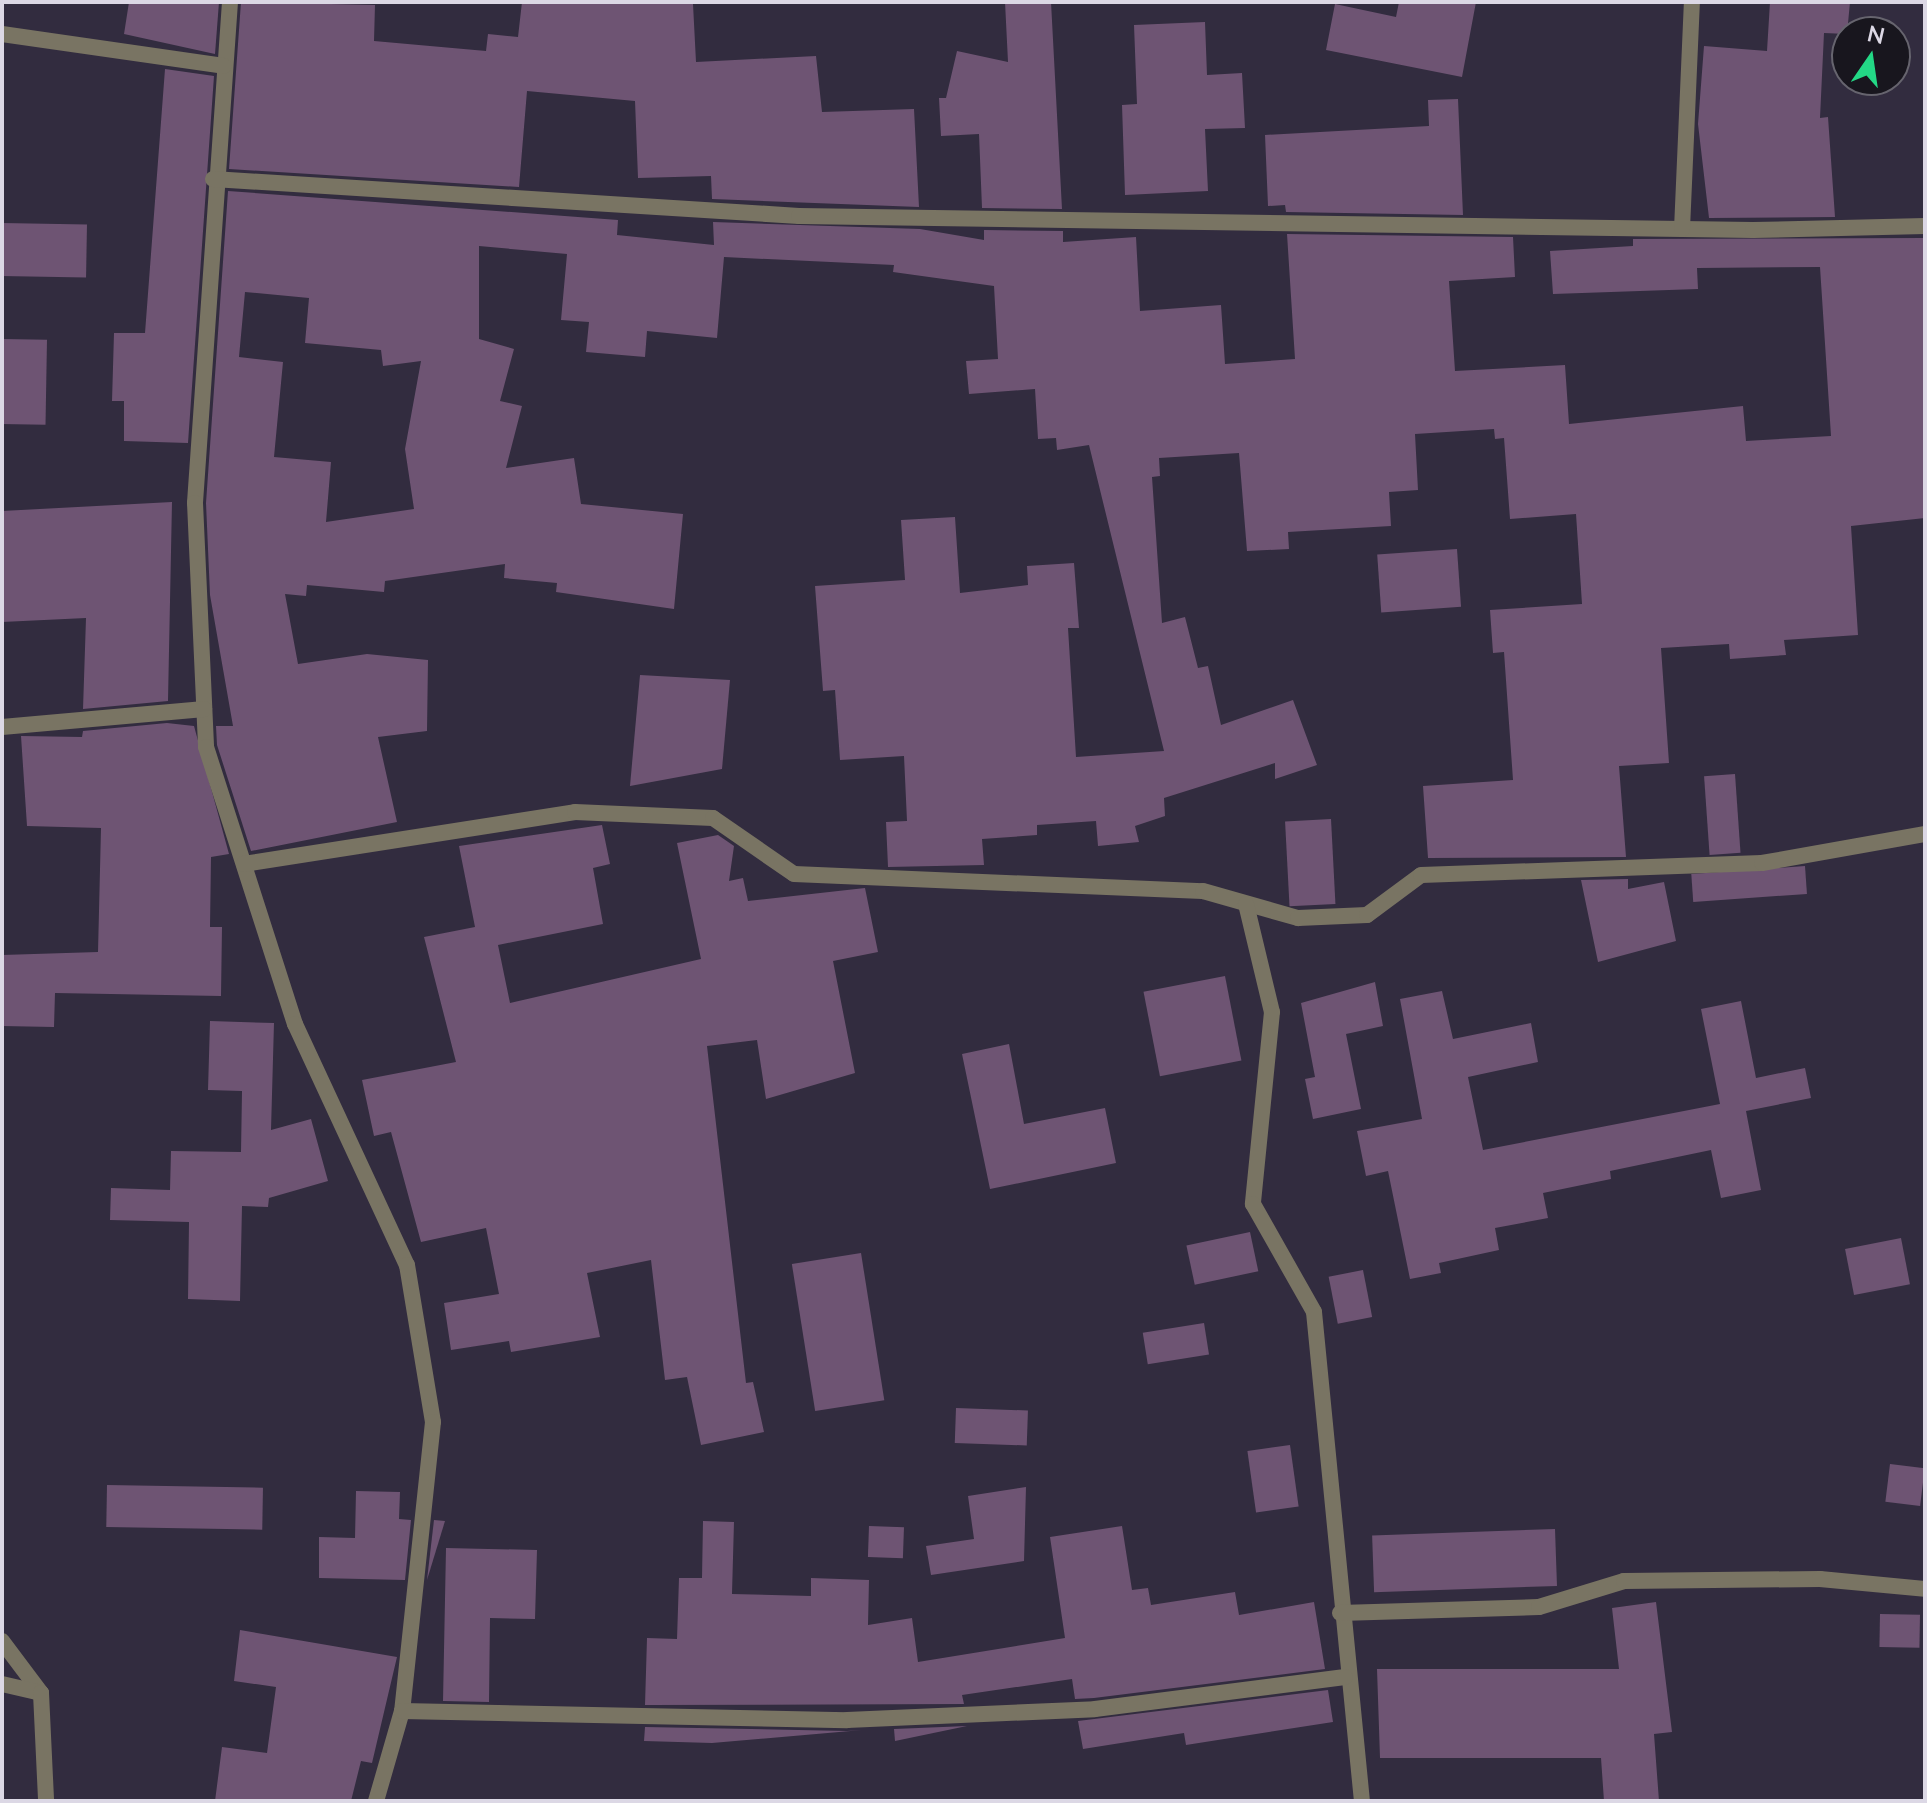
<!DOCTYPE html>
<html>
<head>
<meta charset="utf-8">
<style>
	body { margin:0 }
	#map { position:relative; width:1927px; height:1803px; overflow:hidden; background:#322c3f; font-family:Lato,sans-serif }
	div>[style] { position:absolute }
	.building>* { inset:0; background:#6e5473; transform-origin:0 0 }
	.minor>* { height:16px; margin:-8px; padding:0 8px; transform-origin:8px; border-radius:8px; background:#797463 }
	span { translate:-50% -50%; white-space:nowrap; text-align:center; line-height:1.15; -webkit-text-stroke:6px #18161e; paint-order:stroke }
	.frame { position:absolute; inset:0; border:4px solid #dcd8e5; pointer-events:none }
	.north { position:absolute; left:1831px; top:16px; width:80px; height:80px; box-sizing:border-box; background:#18161e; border:2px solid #66646e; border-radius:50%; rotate:13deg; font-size:22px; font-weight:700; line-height:32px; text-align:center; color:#dcd8e5 }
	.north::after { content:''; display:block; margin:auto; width:28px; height:36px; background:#23d886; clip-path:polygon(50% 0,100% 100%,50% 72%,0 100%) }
</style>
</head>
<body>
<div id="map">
	<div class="building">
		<div style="clip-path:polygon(129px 2px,219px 2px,215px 54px,124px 34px)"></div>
		<div style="clip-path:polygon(241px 2px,375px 5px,374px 41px,486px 51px,488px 34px,518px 37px,522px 2px,693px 4px,696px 62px,816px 56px,822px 112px,914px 109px,919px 207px,712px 199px,711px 176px,638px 178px,635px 101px,527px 91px,519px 187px,229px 169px)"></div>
		<div style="clip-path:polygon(1005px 2px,1051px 2px,1062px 209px,982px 208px,979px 134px,941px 136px,939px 98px,946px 98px,957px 51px,1008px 62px)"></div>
		<div style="clip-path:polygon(1399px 2px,1476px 2px,1462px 77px,1326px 50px,1335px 4px,1396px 17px)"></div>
		<div style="clip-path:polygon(1770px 2px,1850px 2px,1847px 34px,1824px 33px,1820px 118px,1828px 117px,1835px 217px,1709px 218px,1698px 124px,1704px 46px,1767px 51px)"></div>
		<div style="clip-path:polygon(1205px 22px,1207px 75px,1242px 73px,1245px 128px,1205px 129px,1208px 191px,1125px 195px,1122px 105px,1137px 104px,1134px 25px)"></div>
		<div style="clip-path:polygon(165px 69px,214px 76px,188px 443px,124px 441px,124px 401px,112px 401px,114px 333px,145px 333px)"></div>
		<div style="clip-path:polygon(1458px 99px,1463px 215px,1286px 212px,1285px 205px,1268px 206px,1265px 135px,1429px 126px,1428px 100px)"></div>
		<div style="clip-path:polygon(evenodd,228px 191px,618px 220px,617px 235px,714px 245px,713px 222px,920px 229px,984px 240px,984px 230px,1063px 231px,1063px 242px,1136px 237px,1140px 311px,1221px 305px,1225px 364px,1295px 359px,1287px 234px,1513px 237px,1515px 277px,1449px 281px,1455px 371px,1565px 365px,1569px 424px,1743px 406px,1746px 441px,1831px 436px,1820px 267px,1697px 268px,1698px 289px,1553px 294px,1550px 251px,1633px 246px,1633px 239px,1925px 238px,1925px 518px,1851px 526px,1858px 635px,1784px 640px,1786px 655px,1730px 659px,1729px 644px,1661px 648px,1669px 763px,1619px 766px,1626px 857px,1428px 858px,1423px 786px,1513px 780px,1504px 652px,1493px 653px,1490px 610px,1582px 604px,1576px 514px,1510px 519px,1504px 438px,1495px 439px,1494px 429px,1415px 434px,1418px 490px,1389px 492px,1391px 526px,1288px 532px,1289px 549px,1247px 551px,1239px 453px,1159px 458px,1160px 476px,1152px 477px,1162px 623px,1185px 617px,1198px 668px,1208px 666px,1221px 725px,1293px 700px,1317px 765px,1275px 779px,1275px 763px,1164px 798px,1165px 816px,1135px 826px,1139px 842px,1098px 846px,1096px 821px,1037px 825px,1037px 835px,982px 839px,984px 865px,888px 867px,886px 822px,907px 821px,904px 756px,840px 760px,835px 690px,823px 691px,815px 586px,905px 580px,901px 520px,955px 517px,960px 593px,1028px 585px,1027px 566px,1074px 563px,1079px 628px,1068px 628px,1076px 757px,1164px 751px,1089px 445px,1057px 450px,1056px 438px,1038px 439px,1035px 389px,969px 394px,966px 361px,998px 359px,994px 286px,893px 272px,894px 265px,724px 257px,717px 338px,647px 331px,645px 357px,586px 352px,589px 322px,561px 320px,567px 254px,479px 246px,479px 339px,514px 349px,500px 401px,522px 406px,506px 468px,574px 458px,581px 504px,683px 514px,674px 609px,556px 592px,557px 583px,504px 578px,505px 564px,385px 581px,384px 592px,307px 585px,306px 596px,285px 594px,298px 664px,367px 654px,428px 660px,427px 731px,378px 737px,397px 822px,251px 851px,217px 745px,216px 726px,233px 726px,210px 595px,206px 503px,228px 191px,245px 292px,309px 298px,305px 343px,381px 350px,383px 366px,421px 361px,405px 449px,414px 509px,326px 522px,331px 462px,274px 457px,283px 362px,239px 357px,245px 292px)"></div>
		<div style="left:2px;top:223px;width:85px;height:53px;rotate:1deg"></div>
		<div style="left:2px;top:339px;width:45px;height:85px;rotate:1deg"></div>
		<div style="clip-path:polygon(172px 502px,168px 701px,83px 709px,86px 618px,2px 622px,2px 511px)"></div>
		<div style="left:1457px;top:549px;width:58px;height:80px;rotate:86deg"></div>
		<div style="clip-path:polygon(640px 675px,730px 680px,722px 769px,630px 786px)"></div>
		<div style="clip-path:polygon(167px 723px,194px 726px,229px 854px,211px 857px,210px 927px,222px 927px,221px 996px,55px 993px,54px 1027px,2px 1026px,2px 955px,98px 952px,101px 828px,27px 826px,21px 736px,82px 737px,83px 731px)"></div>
		<div style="left:1735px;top:774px;width:79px;height:31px;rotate:86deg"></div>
		<div style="left:1331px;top:819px;width:85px;height:46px;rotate:87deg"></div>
		<div style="clip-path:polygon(602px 825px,610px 864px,593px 868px,603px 924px,498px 945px,510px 1003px,701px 959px,677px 843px,718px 835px,734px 846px,729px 881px,743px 878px,748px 901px,865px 888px,878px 952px,833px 961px,855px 1073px,766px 1099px,757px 1040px,707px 1046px,746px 1383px,753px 1382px,764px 1432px,701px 1445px,687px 1377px,665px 1380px,651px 1260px,587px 1273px,600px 1337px,511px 1352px,509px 1341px,451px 1350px,444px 1303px,499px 1294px,486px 1228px,421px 1242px,391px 1132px,374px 1136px,362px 1080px,456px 1062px,424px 937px,475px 927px,459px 846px)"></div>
		<div style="left:1805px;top:866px;width:28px;height:114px;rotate:86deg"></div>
		<div style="clip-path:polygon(1628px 879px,1628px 889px,1664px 882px,1676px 941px,1598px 962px,1581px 880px)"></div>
		<div style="left:1225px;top:976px;width:86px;height:83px;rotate:79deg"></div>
		<div style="clip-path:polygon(1375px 982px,1383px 1026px,1346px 1034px,1361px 1109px,1313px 1119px,1305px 1079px,1315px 1077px,1301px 1003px)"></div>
		<div style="clip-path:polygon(1442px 991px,1453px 1039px,1531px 1023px,1538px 1062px,1468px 1077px,1483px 1150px,1720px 1104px,1701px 1009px,1741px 1001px,1756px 1078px,1805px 1068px,1811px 1098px,1746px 1111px,1761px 1190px,1721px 1198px,1711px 1150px,1610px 1171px,1611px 1179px,1543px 1193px,1548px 1218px,1495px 1228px,1499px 1250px,1439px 1263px,1441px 1273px,1410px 1279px,1388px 1171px,1366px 1176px,1357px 1131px,1422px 1119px,1400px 999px)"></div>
		<div style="clip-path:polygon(210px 1021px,274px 1023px,271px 1130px,311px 1119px,328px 1181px,269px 1198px,268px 1207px,242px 1206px,240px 1301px,188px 1299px,189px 1222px,110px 1220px,111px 1188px,170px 1190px,171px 1151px,241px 1152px,242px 1091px,208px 1090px)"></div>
		<div style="clip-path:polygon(1009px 1044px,1024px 1124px,1105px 1108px,1116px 1163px,990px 1189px,962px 1054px)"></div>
		<div style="left:1250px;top:1232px;width:40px;height:65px;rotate:78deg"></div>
		<div style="left:1901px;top:1238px;width:47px;height:57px;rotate:79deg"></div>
		<div style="left:861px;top:1253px;width:149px;height:70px;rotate:81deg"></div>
		<div style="left:1363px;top:1270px;width:48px;height:35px;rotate:79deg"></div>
		<div style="left:1204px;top:1323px;width:32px;height:62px;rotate:81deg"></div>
		<div style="left:956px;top:1408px;width:72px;height:35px;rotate:2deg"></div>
		<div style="left:1290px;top:1445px;width:62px;height:43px;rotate:82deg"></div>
		<div style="left:1890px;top:1464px;width:35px;height:38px;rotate:7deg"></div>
		<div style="left:107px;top:1485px;width:156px;height:42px;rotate:1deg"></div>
		<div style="clip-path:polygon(1026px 1487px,1024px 1561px,931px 1575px,926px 1546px,974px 1539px,968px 1496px)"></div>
		<div style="clip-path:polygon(356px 1491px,400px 1492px,399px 1519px,411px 1520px,405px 1580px,319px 1578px,319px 1537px,355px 1538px)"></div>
		<div style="clip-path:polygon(434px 1520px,445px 1521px,427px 1580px)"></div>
		<div style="clip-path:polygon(703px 1521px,734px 1522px,732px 1594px,811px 1596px,811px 1578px,869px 1580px,868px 1625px,912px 1618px,918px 1662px,1065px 1638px,1050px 1537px,1122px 1526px,1132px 1590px,1148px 1588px,1151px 1605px,1235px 1592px,1239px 1615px,1314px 1602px,1325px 1669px,1094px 1698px,1075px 1699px,1072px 1679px,962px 1695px,964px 1704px,645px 1705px,647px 1638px,677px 1639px,679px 1578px,702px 1578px)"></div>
		<div style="left:869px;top:1526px;width:35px;height:31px;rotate:2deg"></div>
		<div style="left:1555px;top:1529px;width:57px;height:183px;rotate:88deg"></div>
		<div style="clip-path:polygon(446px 1548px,537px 1550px,535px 1619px,490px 1618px,489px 1702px,443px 1701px)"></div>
		<div style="clip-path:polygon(1656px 1602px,1672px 1732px,1654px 1734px,1659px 1801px,1604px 1801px,1601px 1758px,1380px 1758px,1377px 1669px,1619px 1669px,1612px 1608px)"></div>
		<div style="left:1880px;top:1614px;width:40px;height:33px;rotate:1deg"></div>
		<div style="clip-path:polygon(240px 1630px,397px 1657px,372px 1763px,361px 1761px,351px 1801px,215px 1801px,222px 1747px,267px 1753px,276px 1687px,234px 1681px)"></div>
		<div style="clip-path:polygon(1328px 1690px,1333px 1722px,1186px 1745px,1184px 1733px,1083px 1749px,1078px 1721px)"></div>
		<div style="clip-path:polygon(967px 1726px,895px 1741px,894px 1729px)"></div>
		<div style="clip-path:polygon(645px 1727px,847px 1731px,862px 1730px,712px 1743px,644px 1741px)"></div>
	</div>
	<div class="minor">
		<div style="left:230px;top:2px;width:502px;rotate:94deg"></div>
		<div style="left:195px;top:503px;width:244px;rotate:87.4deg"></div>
		<div style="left:206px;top:747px;width:291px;rotate:72.2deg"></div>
		<div style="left:295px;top:1024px;width:266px;rotate:65.1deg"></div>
		<div style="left:407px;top:1265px;width:159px;rotate:80.6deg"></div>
		<div style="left:433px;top:1422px;width:291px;rotate:96.1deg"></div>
		<div style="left:402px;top:1711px;width:94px;rotate:106.1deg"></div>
		<div style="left:2px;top:34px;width:224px;rotate:8.2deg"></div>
		<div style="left:213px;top:179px;width:587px;rotate:3.61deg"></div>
		<div style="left:799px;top:216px;width:954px;rotate:0.84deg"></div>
		<div style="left:1753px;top:230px;width:172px;rotate:-1.3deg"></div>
		<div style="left:1682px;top:229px;width:227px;rotate:-87.5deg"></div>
		<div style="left:2px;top:727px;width:203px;rotate:-5.1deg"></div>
		<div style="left:244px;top:864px;width:335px;rotate:-8.9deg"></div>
		<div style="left:575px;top:812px;width:138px;rotate:2.5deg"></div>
		<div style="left:713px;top:818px;width:98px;rotate:34.7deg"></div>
		<div style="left:794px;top:874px;width:409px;rotate:2.4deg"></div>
		<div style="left:1203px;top:891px;width:99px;rotate:15.9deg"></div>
		<div style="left:1298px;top:918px;width:69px;rotate:-2.5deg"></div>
		<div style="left:1367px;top:915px;width:67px;rotate:-36.5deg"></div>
		<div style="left:1421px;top:875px;width:341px;rotate:-2deg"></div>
		<div style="left:1762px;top:863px;width:166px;rotate:-10.1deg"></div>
		<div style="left:1246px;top:904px;width:111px;rotate:76.5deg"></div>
		<div style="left:1272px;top:1012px;width:193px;rotate:95.7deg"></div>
		<div style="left:1253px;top:1204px;width:124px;rotate:60.5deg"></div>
		<div style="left:1314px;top:1312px;width:491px;rotate:84.4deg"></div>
		<div style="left:1340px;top:1613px;width:199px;rotate:-1.7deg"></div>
		<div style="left:1539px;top:1607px;width:89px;rotate:-17deg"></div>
		<div style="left:1624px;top:1581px;width:196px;rotate:-0.6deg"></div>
		<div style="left:1820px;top:1579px;width:105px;rotate:5.4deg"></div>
		<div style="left:2px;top:1641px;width:65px;rotate:53.1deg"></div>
		<div style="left:2px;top:1684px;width:40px;rotate:13deg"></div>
		<div style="left:41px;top:1693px;width:108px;rotate:87.3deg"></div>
		<div style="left:402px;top:1711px;width:445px;rotate:1.2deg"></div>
		<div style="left:847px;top:1720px;width:248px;rotate:-2.5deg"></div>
		<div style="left:1095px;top:1709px;width:252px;rotate:-7.3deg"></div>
	</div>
	<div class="frame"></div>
	<div class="north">N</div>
</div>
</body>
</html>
